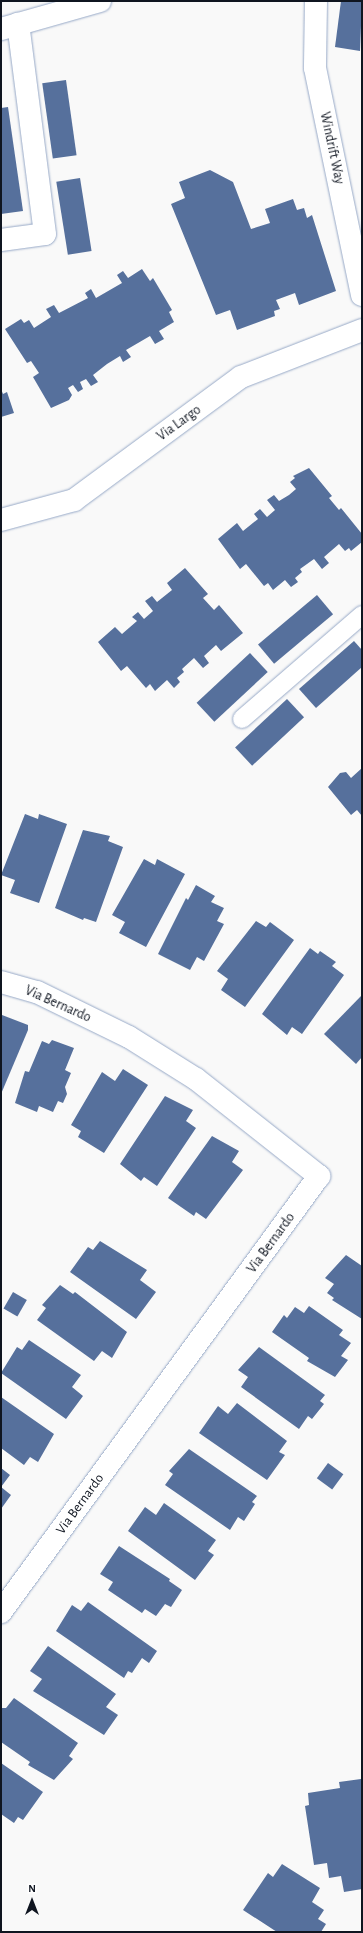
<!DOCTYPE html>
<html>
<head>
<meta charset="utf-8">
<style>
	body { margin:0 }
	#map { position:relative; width:363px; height:1933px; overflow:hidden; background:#f9f9f9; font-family:"Alegreya Sans",sans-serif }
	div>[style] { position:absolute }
	.building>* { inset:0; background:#56709c; transform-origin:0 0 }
	.roads { filter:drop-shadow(0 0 1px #97a9c7) drop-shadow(0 0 1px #97a9c7) }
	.lane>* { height:18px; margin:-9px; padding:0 9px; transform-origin:9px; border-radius:9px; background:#fff }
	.street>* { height:22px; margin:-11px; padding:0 11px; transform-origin:11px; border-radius:11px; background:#fff }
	span { translate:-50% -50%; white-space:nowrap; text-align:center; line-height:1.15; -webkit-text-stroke:3.5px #fff; paint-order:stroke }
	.street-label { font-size:14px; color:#0f1520 }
	.frame { position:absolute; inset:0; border:2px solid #0f1520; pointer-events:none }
	.north { position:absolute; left:12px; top:1881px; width:40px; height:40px; -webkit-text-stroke:3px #fff; paint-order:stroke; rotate:0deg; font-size:11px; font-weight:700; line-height:16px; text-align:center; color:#0f1520 }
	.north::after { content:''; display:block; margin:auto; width:14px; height:18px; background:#0f1520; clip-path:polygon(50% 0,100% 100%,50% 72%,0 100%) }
</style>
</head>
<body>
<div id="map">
	<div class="building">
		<div style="clip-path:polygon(341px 1px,362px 1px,360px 51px,335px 47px)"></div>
		<div style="left:66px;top:80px;width:76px;height:24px;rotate:82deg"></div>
		<div style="clip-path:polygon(8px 107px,23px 211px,1px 214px,1px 108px)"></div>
		<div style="clip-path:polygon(210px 170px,233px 182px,251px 229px,270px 223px,265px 209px,293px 199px,297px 210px,304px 208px,307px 218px,312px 215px,336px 291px,299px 305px,295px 293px,276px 300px,280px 309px,274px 311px,275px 316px,237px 330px,230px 310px,216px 315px,171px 204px,185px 198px,179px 182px)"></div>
		<div style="left:80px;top:178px;width:74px;height:24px;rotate:81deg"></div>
		<div style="clip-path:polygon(142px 269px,150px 281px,153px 278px,172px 310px,169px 312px,174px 322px,159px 331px,164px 339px,155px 344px,150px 336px,126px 350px,131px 357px,123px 362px,120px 356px,107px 364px,93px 375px,98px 382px,91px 386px,86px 379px,80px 382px,83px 389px,78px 392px,73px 385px,68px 388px,72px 395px,69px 400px,51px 408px,33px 377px,39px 373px,31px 361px,27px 363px,5px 329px,21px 319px,24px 323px,29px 320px,34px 328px,51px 317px,46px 309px,54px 305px,59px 313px,88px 298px,85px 293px,91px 289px,96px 298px,122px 283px,117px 275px,123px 271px,128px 278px)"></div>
		<div style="clip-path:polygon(1px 389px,3px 394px,7px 392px,14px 413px,1px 417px)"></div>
		<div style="clip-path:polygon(309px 468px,332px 496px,329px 498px,339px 510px,341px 508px,362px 534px,362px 542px,351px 551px,349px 548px,345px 551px,339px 544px,324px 557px,329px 563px,322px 569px,314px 559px,300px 569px,302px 572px,295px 578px,298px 582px,291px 587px,285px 580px,273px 590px,268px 583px,264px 586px,246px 564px,240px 569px,218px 539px,237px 523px,243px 531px,258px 519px,254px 514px,260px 509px,267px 517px,275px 510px,267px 500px,274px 495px,279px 501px,289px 495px,296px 489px,290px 482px,295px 478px,293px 476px)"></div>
		<div style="clip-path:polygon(185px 568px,208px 594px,203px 598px,214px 610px,219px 605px,243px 633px,221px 651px,216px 645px,204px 656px,209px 663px,203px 668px,194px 658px,182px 669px,184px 672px,177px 678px,180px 682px,174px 688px,167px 680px,155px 691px,150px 684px,146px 688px,127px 666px,121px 671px,98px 642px,115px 627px,122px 634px,137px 621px,132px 617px,138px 612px,144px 619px,153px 611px,145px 601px,152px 596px,157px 602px,172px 590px,167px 583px)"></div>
		<div style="left:317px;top:595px;width:25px;height:77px;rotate:50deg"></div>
		<div style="clip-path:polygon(354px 641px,362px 650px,362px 667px,316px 708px,299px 689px)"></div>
		<div style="left:250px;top:653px;width:26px;height:73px;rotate:47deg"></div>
		<div style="left:287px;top:699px;width:25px;height:71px;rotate:47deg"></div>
		<div style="clip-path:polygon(362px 768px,362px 816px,357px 810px,351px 815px,328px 787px,340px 773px,346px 772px,351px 778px)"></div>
		<div style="clip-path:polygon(25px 814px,38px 819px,39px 814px,67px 824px,39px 903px,10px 893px,15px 880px,1px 875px)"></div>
		<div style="clip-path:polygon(83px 830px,110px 836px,108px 841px,123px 847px,96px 922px,84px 918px,83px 920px,55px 908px)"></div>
		<div style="clip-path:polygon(144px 859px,155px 865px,157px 859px,185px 874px,146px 947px,119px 933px,125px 922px,112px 915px)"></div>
		<div style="clip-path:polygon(196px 885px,215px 896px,211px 902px,224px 908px,217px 921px,224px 924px,204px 961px,197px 957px,190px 970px,158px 954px,186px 898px,188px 900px)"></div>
		<div style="clip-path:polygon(256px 921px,266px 927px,270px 922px,294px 940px,245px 1007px,221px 990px,228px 979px,217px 971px)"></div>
		<div style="clip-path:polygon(310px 948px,318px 954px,320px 951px,336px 962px,332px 966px,344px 975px,302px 1034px,292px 1027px,287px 1035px,262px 1014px)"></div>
		<div style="clip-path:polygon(362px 995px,362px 1057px,356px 1064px,324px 1034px)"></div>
		<div style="clip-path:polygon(2px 1015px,28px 1025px,28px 1030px,1px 1094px)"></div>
		<div style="clip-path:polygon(52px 1040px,74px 1048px,65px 1070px,71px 1073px,65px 1087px,67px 1094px,63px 1103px,58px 1101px,53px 1112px,39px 1106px,37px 1112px,15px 1103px,25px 1071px,29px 1072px,42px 1041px,49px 1044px)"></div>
		<div style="clip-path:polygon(123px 1069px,148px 1085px,104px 1153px,78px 1137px,81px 1131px,71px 1125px,102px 1072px,115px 1081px)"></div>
		<div style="clip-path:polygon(165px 1096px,193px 1110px,186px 1121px,196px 1128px,157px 1186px,144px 1177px,141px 1181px,120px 1164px)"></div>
		<div style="clip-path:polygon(212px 1136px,239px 1151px,232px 1162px,243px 1170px,206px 1219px,196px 1212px,194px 1216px,168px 1198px)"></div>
		<div style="clip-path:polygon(100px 1241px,147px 1270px,140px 1280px,156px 1292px,136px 1319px,70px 1272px,88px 1247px,93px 1250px)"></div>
		<div style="clip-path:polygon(346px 1255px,362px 1266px,362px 1319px,332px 1300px,334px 1298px,327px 1293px,334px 1284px,325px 1278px)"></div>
		<div style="clip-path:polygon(60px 1285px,73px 1294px,75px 1292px,127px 1332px,112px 1358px,102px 1351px,94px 1361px,37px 1320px,46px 1308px,42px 1305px)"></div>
		<div style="left:13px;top:1292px;width:16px;height:19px;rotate:30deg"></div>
		<div style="clip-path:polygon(309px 1306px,343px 1330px,339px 1335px,351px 1343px,341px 1356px,348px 1360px,335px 1377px,307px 1361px,309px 1358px,272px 1332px,284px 1315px,287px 1318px,295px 1307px,304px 1313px)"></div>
		<div style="clip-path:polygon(29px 1340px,81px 1375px,72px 1387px,83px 1396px,66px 1419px,1px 1373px,17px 1347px,22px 1350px)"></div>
		<div style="clip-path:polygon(259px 1347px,325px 1395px,320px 1401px,324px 1404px,312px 1419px,308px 1416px,299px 1429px,241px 1387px,248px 1377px,238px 1370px)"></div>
		<div style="clip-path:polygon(1px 1397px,54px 1434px,38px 1462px,30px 1457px,24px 1465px,1px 1448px)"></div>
		<div style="clip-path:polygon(237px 1403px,287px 1441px,279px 1452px,285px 1455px,267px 1480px,199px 1433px,218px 1406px,228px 1414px)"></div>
		<div style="clip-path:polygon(189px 1449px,257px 1496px,252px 1502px,255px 1504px,244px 1521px,238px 1517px,230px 1530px,165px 1485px,173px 1474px,169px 1471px)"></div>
		<div style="left:328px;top:1463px;width:19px;height:19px;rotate:36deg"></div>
		<div style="clip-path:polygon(1px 1468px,10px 1475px,1px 1487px,11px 1495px,1px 1509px)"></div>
		<div style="clip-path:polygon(164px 1503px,216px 1540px,208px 1551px,214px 1555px,195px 1580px,128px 1531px,145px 1507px,156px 1515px)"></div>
		<div style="clip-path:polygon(119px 1546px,170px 1579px,169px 1581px,182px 1590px,171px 1607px,165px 1604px,156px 1616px,145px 1609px,142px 1613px,108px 1590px,113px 1582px,100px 1574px)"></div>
		<div style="clip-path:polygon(88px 1602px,157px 1651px,149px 1663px,142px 1658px,132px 1673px,128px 1671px,124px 1678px,56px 1631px,72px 1605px,81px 1611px)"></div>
		<div style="clip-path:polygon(48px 1646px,116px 1694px,106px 1707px,118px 1715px,104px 1735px,33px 1691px,42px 1679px,30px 1671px)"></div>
		<div style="clip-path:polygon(14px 1698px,78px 1743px,69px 1756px,73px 1759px,54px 1780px,28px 1765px,30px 1762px,1px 1742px,1px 1708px,6px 1708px)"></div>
		<div style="clip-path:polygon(1px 1763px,43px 1792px,23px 1820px,18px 1817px,14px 1823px,1px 1814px)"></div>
		<div style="clip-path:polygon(361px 1779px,362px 1889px,344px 1892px,341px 1876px,329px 1878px,327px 1863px,314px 1865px,305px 1806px,309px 1805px,308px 1793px,340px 1788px,339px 1782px)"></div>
		<div style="clip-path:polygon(282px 1864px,320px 1888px,312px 1902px,324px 1910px,318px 1919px,326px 1924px,321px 1932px,277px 1932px,243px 1910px,268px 1873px,273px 1877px)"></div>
	</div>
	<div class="roads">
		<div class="lane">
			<div style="left:242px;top:719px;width:159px;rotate:-40.9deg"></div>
		</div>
		<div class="street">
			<div style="left:316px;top:1px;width:67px;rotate:90.9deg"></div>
			<div style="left:315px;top:68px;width:232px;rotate:78.3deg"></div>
			<div style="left:1px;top:29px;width:103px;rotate:-15.8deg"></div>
			<div style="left:1px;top:240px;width:44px;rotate:-7.8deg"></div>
			<div style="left:45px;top:234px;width:212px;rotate:-97.3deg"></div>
			<div style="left:1px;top:520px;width:76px;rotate:-15.3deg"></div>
			<div style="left:74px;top:500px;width:207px;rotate:-36.4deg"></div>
			<div style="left:241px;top:377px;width:130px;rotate:-21.2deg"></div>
			<div style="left:1px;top:982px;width:37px;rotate:16deg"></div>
			<div style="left:37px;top:992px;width:102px;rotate:26.1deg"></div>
			<div style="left:129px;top:1037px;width:79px;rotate:32.1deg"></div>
			<div style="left:196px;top:1079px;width:157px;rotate:38.3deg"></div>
			<div style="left:319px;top:1176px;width:540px;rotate:126.11deg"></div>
		</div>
	</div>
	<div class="street-label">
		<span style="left:332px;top:148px;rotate:78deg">Windrift Way</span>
		<span style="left:179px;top:423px;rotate:-36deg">Via Largo</span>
		<span style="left:58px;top:1004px;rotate:24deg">Via Bernardo</span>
		<span style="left:271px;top:1243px;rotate:-54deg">Via Bernardo</span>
		<span style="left:80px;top:1504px;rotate:-54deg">Via Bernardo</span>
	</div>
	<div class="frame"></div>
	<div class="north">N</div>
</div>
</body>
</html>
